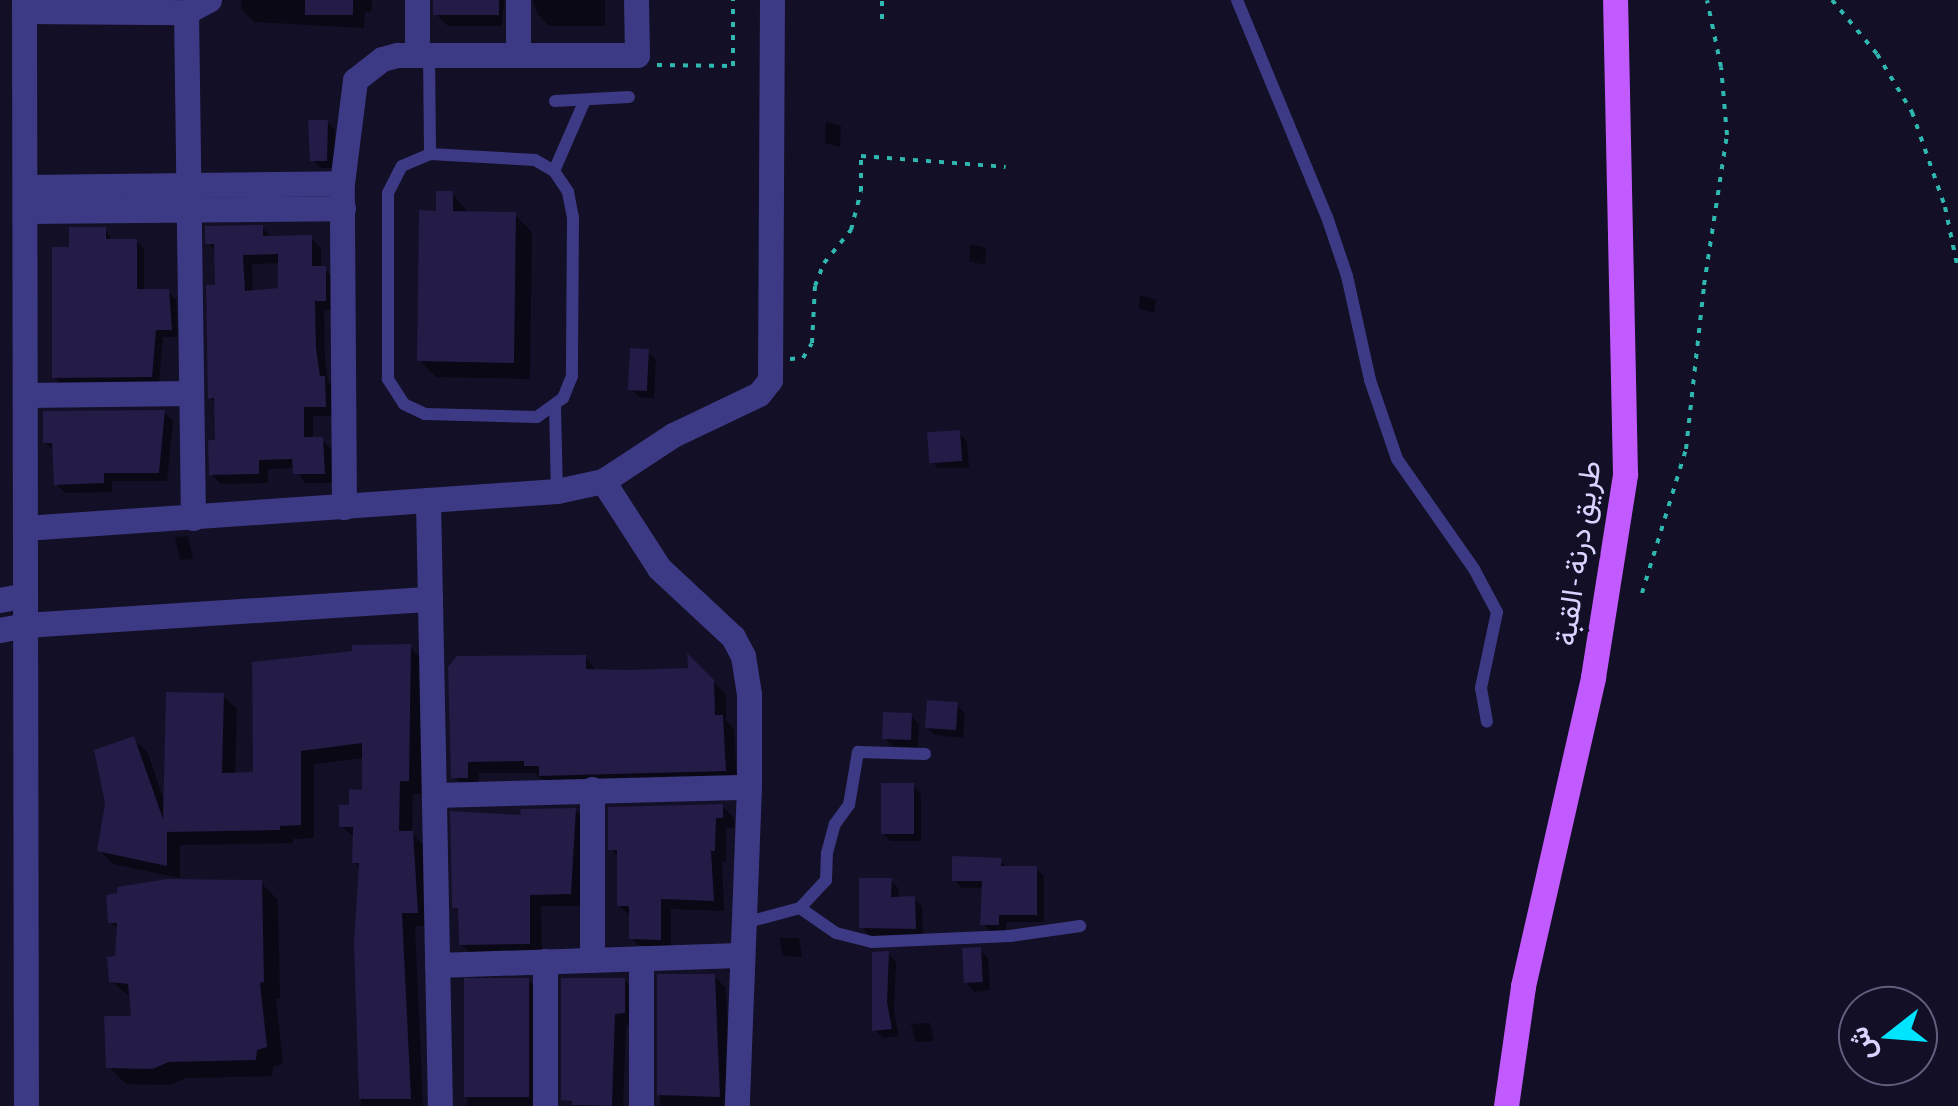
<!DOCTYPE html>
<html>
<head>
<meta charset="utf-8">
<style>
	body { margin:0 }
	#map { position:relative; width:1958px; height:1106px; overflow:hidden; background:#130f26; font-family:"Asap Condensed",Vazirmatn,sans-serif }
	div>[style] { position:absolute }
	.shadow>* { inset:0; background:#0007 }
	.building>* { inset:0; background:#241b47; transform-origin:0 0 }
	.path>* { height:4px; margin-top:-2px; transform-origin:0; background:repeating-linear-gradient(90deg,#2fb8b0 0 5px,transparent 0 13px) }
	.service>* { height:12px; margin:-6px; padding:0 6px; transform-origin:6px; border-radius:6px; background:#3d3a85 }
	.minor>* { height:25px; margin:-12.5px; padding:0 12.5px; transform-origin:12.5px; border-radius:12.5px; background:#3d3a85 }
	.tertiary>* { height:25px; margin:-12.5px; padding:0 12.5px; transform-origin:12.5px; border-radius:12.5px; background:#3d3a85 }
	.primary>* { height:25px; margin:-12.5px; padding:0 12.5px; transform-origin:12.5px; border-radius:12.5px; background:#c25bff }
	span { translate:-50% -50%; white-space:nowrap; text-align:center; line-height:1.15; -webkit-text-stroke:9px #130f26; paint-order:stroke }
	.street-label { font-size:30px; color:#d9d4ff }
	.north { position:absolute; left:1838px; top:986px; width:100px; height:100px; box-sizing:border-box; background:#130f26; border:2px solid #625e7d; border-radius:50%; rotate:253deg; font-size:28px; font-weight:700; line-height:40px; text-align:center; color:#d9d4ff }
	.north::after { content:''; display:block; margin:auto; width:35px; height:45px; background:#00e5ff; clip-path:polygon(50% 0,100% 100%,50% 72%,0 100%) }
</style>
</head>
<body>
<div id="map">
	<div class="shadow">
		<div style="clip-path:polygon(241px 0,372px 0,371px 12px,365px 12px,364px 28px,254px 22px,242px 10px)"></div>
		<div style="clip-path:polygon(436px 0,504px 0,502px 26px,448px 26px,436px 14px)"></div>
		<div style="clip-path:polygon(533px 0,605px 0,605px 26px,549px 26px,537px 13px)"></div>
		<div style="clip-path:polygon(327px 122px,335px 130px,334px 168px,321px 168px,313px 160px)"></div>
		<div style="clip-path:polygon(826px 122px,841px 126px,840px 147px,825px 143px)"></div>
		<div style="clip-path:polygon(452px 193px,469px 214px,514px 214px,532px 232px,530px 379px,436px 377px,419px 360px,438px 213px)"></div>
		<div style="clip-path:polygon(evenodd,262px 228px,273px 238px,311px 238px,321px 248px,321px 268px,335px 278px,335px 310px,324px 310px,325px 359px,328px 382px,334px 388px,335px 416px,313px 416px,313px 439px,322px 440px,332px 450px,333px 483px,305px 483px,295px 468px,268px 469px,268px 483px,221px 484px,211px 474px,218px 443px,217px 404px,210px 398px,217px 252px,208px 243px,262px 228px,281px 263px,281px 291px,253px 293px,252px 264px,281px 263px)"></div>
		<div style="clip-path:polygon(105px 229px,112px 241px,136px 241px,144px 249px,144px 291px,168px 292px,176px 300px,178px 337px,163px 337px,159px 384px,62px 385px,54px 377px,71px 250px)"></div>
		<div style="clip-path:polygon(971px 244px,986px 248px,985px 265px,969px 261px)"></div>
		<div style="clip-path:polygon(1140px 295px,1156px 300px,1154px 313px,1139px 308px)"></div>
		<div style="clip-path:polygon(648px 352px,656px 360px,654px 398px,639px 397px,631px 389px)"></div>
		<div style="clip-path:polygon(164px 412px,173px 421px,167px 481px,112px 481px,112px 492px,65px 493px,56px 484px,55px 452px,45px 442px)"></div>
		<div style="clip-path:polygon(959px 433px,967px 441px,969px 468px,938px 468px,930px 460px)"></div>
		<div style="clip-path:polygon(188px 536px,193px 559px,180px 560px,175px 537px)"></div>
		<div style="clip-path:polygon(410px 647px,424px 661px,422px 794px,413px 794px,412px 834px,426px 847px,430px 926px,415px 926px,423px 1106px,361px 1106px,357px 944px,361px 870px,354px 862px,355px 839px,342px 826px,365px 792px,364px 758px,314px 764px,314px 838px,293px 839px,293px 843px,180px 845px,180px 878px,113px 864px,99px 850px,134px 739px,148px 753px,165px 804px,223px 696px,237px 709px,235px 775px,255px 775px)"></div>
		<div style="clip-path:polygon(585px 657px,597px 672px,690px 671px,689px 660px,726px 694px,726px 721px,734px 729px,737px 782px,553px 787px,534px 773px,479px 773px,479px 789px,466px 789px,454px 777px,450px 668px)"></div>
		<div style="clip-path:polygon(957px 705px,965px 713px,963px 738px,935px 735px,927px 727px)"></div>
		<div style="clip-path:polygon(911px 716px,919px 724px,918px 748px,892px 746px,884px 738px)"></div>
		<div style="clip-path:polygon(913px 786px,921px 794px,921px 841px,891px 841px,883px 833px)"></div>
		<div style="clip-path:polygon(722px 806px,734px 818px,734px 828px,726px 828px,726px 862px,722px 862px,724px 911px,671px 909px,671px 950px,643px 950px,631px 938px,631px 917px,619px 905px,619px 857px,611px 849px)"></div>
		<div style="clip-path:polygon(575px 810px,587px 823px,582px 906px,541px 906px,542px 956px,474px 956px,461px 944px,461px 913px,455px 907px,523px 817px)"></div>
		<div style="clip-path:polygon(1001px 861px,1008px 869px,1036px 869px,1044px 876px,1044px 922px,1006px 922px,1006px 932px,991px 932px,983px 924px,984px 888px,962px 888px,954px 880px)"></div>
		<div style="clip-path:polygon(891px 881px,899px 889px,898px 899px,914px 899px,922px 907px,923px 936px,870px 936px,862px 927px)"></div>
		<div style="clip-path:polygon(261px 883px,278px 900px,280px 999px,276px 999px,283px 1064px,273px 1067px,272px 1076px,187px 1078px,170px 1085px,126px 1084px,109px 1067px,134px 1019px,132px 999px,112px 981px,119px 930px,110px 921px)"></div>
		<div style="clip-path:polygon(779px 938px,799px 938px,802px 957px,783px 956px)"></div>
		<div style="clip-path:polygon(980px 950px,988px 958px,990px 990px,974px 992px,967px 984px)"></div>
		<div style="clip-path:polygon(888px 954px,896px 962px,894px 1012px,899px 1036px,883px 1038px,875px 1030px)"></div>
		<div style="clip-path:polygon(660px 976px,714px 976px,726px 988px,731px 1106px,660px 1106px)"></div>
		<div style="clip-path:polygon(624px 980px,636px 992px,636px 1025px,626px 1025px,623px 1106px,574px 1106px,564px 1096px)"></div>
		<div style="clip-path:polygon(528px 981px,540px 993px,540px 1106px,467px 1106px,467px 983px)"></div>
		<div style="clip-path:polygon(930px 1023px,934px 1041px,916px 1042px,911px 1024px)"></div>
	</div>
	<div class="building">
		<div style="left:305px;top:0;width:48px;height:15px"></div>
		<div style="left:433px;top:0;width:66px;height:15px"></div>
		<div style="clip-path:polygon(308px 120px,328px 120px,327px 161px,310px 161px)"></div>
		<div style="clip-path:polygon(436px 191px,453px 191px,453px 211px,516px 212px,514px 363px,417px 361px,419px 210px,436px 211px)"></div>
		<div style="clip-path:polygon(evenodd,263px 225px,263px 236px,312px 235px,312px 266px,326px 266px,326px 301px,315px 301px,316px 348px,320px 376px,325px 376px,326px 407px,304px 407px,304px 437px,323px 437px,325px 474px,293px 474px,292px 459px,259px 460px,259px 474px,209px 475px,208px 440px,215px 440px,214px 398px,208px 399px,206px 285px,215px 285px,214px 244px,205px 244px,205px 226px,263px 225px,278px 254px,278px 288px,245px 291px,243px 255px,278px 254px)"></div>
		<div style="clip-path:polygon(69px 227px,106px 227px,106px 239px,137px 239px,137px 289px,169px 289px,172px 330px,156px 330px,152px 377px,52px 378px,52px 247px,69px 247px)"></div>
		<div style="left:630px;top:348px;width:19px;height:42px;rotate:3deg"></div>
		<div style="clip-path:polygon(165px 410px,159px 473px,104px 473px,104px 483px,54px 485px,52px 443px,43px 443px,43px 411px)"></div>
		<div style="left:960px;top:430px;width:31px;height:33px;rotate:86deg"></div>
		<div style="clip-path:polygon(411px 644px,409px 781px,400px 781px,399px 831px,413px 831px,418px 913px,402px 913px,411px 1099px,359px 1099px,354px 944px,359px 863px,352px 863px,353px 827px,339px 827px,339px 805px,349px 805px,349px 789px,362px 790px,362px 743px,301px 751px,301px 825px,280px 826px,280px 830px,167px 832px,167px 866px,97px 851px,105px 803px,94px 750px,134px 736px,163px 819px,166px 692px,224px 693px,222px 773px,253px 772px,252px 662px,352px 651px,352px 645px)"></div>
		<div style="clip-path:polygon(687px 653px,714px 680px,715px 715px,723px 715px,726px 771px,539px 776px,539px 766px,524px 766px,524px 761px,468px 762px,468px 778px,451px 778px,448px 667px,457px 656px,586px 655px,586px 669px,628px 670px,688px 668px)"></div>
		<div style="left:927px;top:700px;width:31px;height:28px;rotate:4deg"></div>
		<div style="left:883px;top:712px;width:29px;height:27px;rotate:2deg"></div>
		<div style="left:881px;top:783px;width:33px;height:51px"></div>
		<div style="clip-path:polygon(723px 804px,723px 818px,716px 818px,715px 851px,711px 851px,714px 901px,661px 899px,661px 940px,629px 939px,629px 906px,617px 906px,617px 850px,608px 850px,608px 807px)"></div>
		<div style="clip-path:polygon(576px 808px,571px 894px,530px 895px,530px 944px,459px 945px,458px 908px,452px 908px,450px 811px,521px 815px,520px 809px)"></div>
		<div style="clip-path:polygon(952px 856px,1002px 858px,1001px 866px,1037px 866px,1037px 915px,999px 915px,999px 925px,980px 925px,982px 881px,952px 881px)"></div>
		<div style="clip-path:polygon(859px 878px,892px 878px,891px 897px,915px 896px,916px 929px,859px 928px)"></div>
		<div style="clip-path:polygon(167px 879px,262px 880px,264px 982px,260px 983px,267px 1047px,257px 1050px,256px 1060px,169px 1062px,152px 1069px,106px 1068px,104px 1016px,131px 1016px,128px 984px,109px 982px,107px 957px,115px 956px,117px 923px,108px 923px,106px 895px,117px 893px,117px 887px)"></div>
		<div style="left:981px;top:947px;width:35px;height:19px;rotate:87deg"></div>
		<div style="clip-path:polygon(889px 951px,887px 1002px,892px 1029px,872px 1031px,872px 952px)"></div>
		<div style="clip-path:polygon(657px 974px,715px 974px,720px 1097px,658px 1095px,657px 1099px)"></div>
		<div style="left:529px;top:978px;width:119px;height:65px;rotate:90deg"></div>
		<div style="clip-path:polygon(561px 978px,625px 978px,625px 1013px,615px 1014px,612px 1106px,572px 1105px,572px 1101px,561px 1100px)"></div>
	</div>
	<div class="path">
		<div style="left:1832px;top:0;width:70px;rotate:50.2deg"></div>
		<div style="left:1877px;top:54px;width:68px;rotate:58.9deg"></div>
		<div style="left:1912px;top:112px;width:101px;rotate:70.8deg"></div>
		<div style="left:1945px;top:207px;width:63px;rotate:78.2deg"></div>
		<div style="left:882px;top:19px;width:19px;rotate:-90deg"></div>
		<div style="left:657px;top:65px;width:76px;rotate:0.8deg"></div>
		<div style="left:733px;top:66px;width:66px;rotate:-90deg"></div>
		<div style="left:790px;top:359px;width:13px;rotate:-4deg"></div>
		<div style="left:803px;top:358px;width:17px;rotate:-59deg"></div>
		<div style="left:812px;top:343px;width:57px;rotate:-87deg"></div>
		<div style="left:815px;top:286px;width:25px;rotate:-69deg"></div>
		<div style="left:824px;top:263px;width:43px;rotate:-50.7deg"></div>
		<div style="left:851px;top:230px;width:40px;rotate:-75.6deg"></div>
		<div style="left:861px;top:191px;width:35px;rotate:-90deg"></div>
		<div style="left:861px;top:156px;width:145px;rotate:4.3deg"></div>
		<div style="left:1642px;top:593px;width:151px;rotate:-73deg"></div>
		<div style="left:1686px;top:449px;width:165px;rotate:-83.7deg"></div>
		<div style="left:1704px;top:285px;width:152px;rotate:-81.3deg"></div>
		<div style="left:1727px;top:135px;width:68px;rotate:-95deg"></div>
		<div style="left:1721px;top:67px;width:68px;rotate:-101.8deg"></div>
	</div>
	<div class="service">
		<div style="left:1237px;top:0;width:235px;rotate:67.5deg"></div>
		<div style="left:1327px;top:217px;width:62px;rotate:71.3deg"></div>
		<div style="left:1347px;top:276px;width:107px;rotate:77.5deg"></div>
		<div style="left:1370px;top:380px;width:83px;rotate:71.1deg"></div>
		<div style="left:1397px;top:459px;width:134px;rotate:55deg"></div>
		<div style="left:1474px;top:569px;width:49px;rotate:61.9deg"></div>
		<div style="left:1497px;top:612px;width:78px;rotate:101.9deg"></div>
		<div style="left:1481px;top:688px;width:34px;rotate:80deg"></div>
		<div style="left:429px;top:54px;width:100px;rotate:89.4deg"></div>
		<div style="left:555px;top:101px;width:74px;rotate:-3.1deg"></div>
		<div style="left:430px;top:154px;width:105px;rotate:3.3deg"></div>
		<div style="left:535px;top:160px;width:22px;rotate:30deg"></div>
		<div style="left:554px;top:171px;width:25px;rotate:56deg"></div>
		<div style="left:568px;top:192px;width:25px;rotate:79deg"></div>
		<div style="left:573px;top:217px;width:159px;rotate:90.4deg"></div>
		<div style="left:572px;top:376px;width:24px;rotate:112deg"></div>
		<div style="left:563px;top:398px;width:32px;rotate:144deg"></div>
		<div style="left:537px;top:417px;width:112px;rotate:-178.5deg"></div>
		<div style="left:425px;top:414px;width:23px;rotate:-155deg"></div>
		<div style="left:404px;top:404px;width:30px;rotate:-123deg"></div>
		<div style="left:388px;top:379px;width:186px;rotate:-90deg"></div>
		<div style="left:388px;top:193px;width:30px;rotate:-63deg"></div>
		<div style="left:402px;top:166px;width:30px;rotate:-23deg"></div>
		<div style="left:554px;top:171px;width:77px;rotate:-66.4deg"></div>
		<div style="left:555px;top:406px;width:85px;rotate:88.7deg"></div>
		<div style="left:800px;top:908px;width:44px;rotate:34.8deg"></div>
		<div style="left:836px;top:933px;width:37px;rotate:14deg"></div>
		<div style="left:872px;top:942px;width:138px;rotate:-2.5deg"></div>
		<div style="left:1010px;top:936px;width:71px;rotate:-8.1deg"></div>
		<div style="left:744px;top:923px;width:58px;rotate:-15deg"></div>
		<div style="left:800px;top:908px;width:38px;rotate:-47deg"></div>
		<div style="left:826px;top:880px;width:27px;rotate:-88deg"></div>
		<div style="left:827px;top:853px;width:30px;rotate:-75deg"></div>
		<div style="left:835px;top:824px;width:24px;rotate:-54deg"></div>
		<div style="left:849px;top:805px;width:54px;rotate:-80.4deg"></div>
		<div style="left:858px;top:752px;width:67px;rotate:1.7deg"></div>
	</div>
	<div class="minor">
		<div style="left:518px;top:0;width:55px;rotate:90deg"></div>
		<div style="left:24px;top:11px;width:162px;rotate:0.4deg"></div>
		<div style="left:186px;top:12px;width:26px;rotate:-28deg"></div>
		<div style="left:186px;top:12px;width:506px;rotate:89.21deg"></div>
		<div style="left:417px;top:54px;width:54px;rotate:-90deg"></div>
		<div style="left:25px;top:187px;width:317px;rotate:-0.7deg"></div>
		<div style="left:25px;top:211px;width:318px;rotate:-0.5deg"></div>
		<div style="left:25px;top:395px;width:166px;rotate:-0.7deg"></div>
		<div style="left:603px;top:481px;width:103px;rotate:57.2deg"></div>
		<div style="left:659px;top:568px;width:101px;rotate:43deg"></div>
		<div style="left:733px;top:637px;width:21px;rotate:62deg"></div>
		<div style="left:743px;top:656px;width:38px;rotate:81deg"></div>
		<div style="left:749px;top:694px;width:93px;rotate:90deg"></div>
		<div style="left:749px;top:787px;width:319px;rotate:92.2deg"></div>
		<div style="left:428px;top:500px;width:606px;rotate:88.87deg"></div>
		<div style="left:344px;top:507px;width:324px;rotate:-90.4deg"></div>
		<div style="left:342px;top:183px;width:104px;rotate:-82.8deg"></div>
		<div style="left:355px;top:80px;width:34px;rotate:-38deg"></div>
		<div style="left:382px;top:59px;width:16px;rotate:-15deg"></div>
		<div style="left:397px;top:55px;width:240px"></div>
		<div style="left:637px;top:55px;width:55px;rotate:-91deg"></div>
		<div style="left:25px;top:528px;width:533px;rotate:-3.98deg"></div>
		<div style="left:557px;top:491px;width:47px;rotate:-12.3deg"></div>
		<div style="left:603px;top:481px;width:84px;rotate:-33.3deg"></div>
		<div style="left:673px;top:435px;width:95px;rotate:-25.5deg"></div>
		<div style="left:759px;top:394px;width:18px;rotate:-52deg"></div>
		<div style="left:770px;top:380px;width:380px;rotate:-89.7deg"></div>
		<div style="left:0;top:600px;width:25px;rotate:-11deg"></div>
		<div style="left:0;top:630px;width:25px;rotate:-11deg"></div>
		<div style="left:25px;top:625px;width:406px;rotate:-3.7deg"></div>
		<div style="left:434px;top:795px;width:315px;rotate:-1.5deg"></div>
		<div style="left:592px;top:960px;width:171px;rotate:-90deg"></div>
		<div style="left:437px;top:965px;width:303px;rotate:-1.9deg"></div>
		<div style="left:545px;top:1106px;width:145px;rotate:-90deg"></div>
		<div style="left:641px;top:1106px;width:148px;rotate:-90deg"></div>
	</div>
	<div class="tertiary">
		<div style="left:24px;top:0;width:1106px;rotate:89.9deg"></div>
	</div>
	<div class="primary">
		<div style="left:1506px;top:1106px;width:121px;rotate:-81.9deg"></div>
		<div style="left:1523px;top:986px;width:317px;rotate:-77.2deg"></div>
		<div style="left:1593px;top:677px;width:206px;rotate:-81deg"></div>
		<div style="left:1625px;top:474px;width:474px;rotate:-91.2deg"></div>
	</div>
	<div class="street-label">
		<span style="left:1577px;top:553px;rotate:-82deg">طريق درنة - القبة</span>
	</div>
	<div class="north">ش</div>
</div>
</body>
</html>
